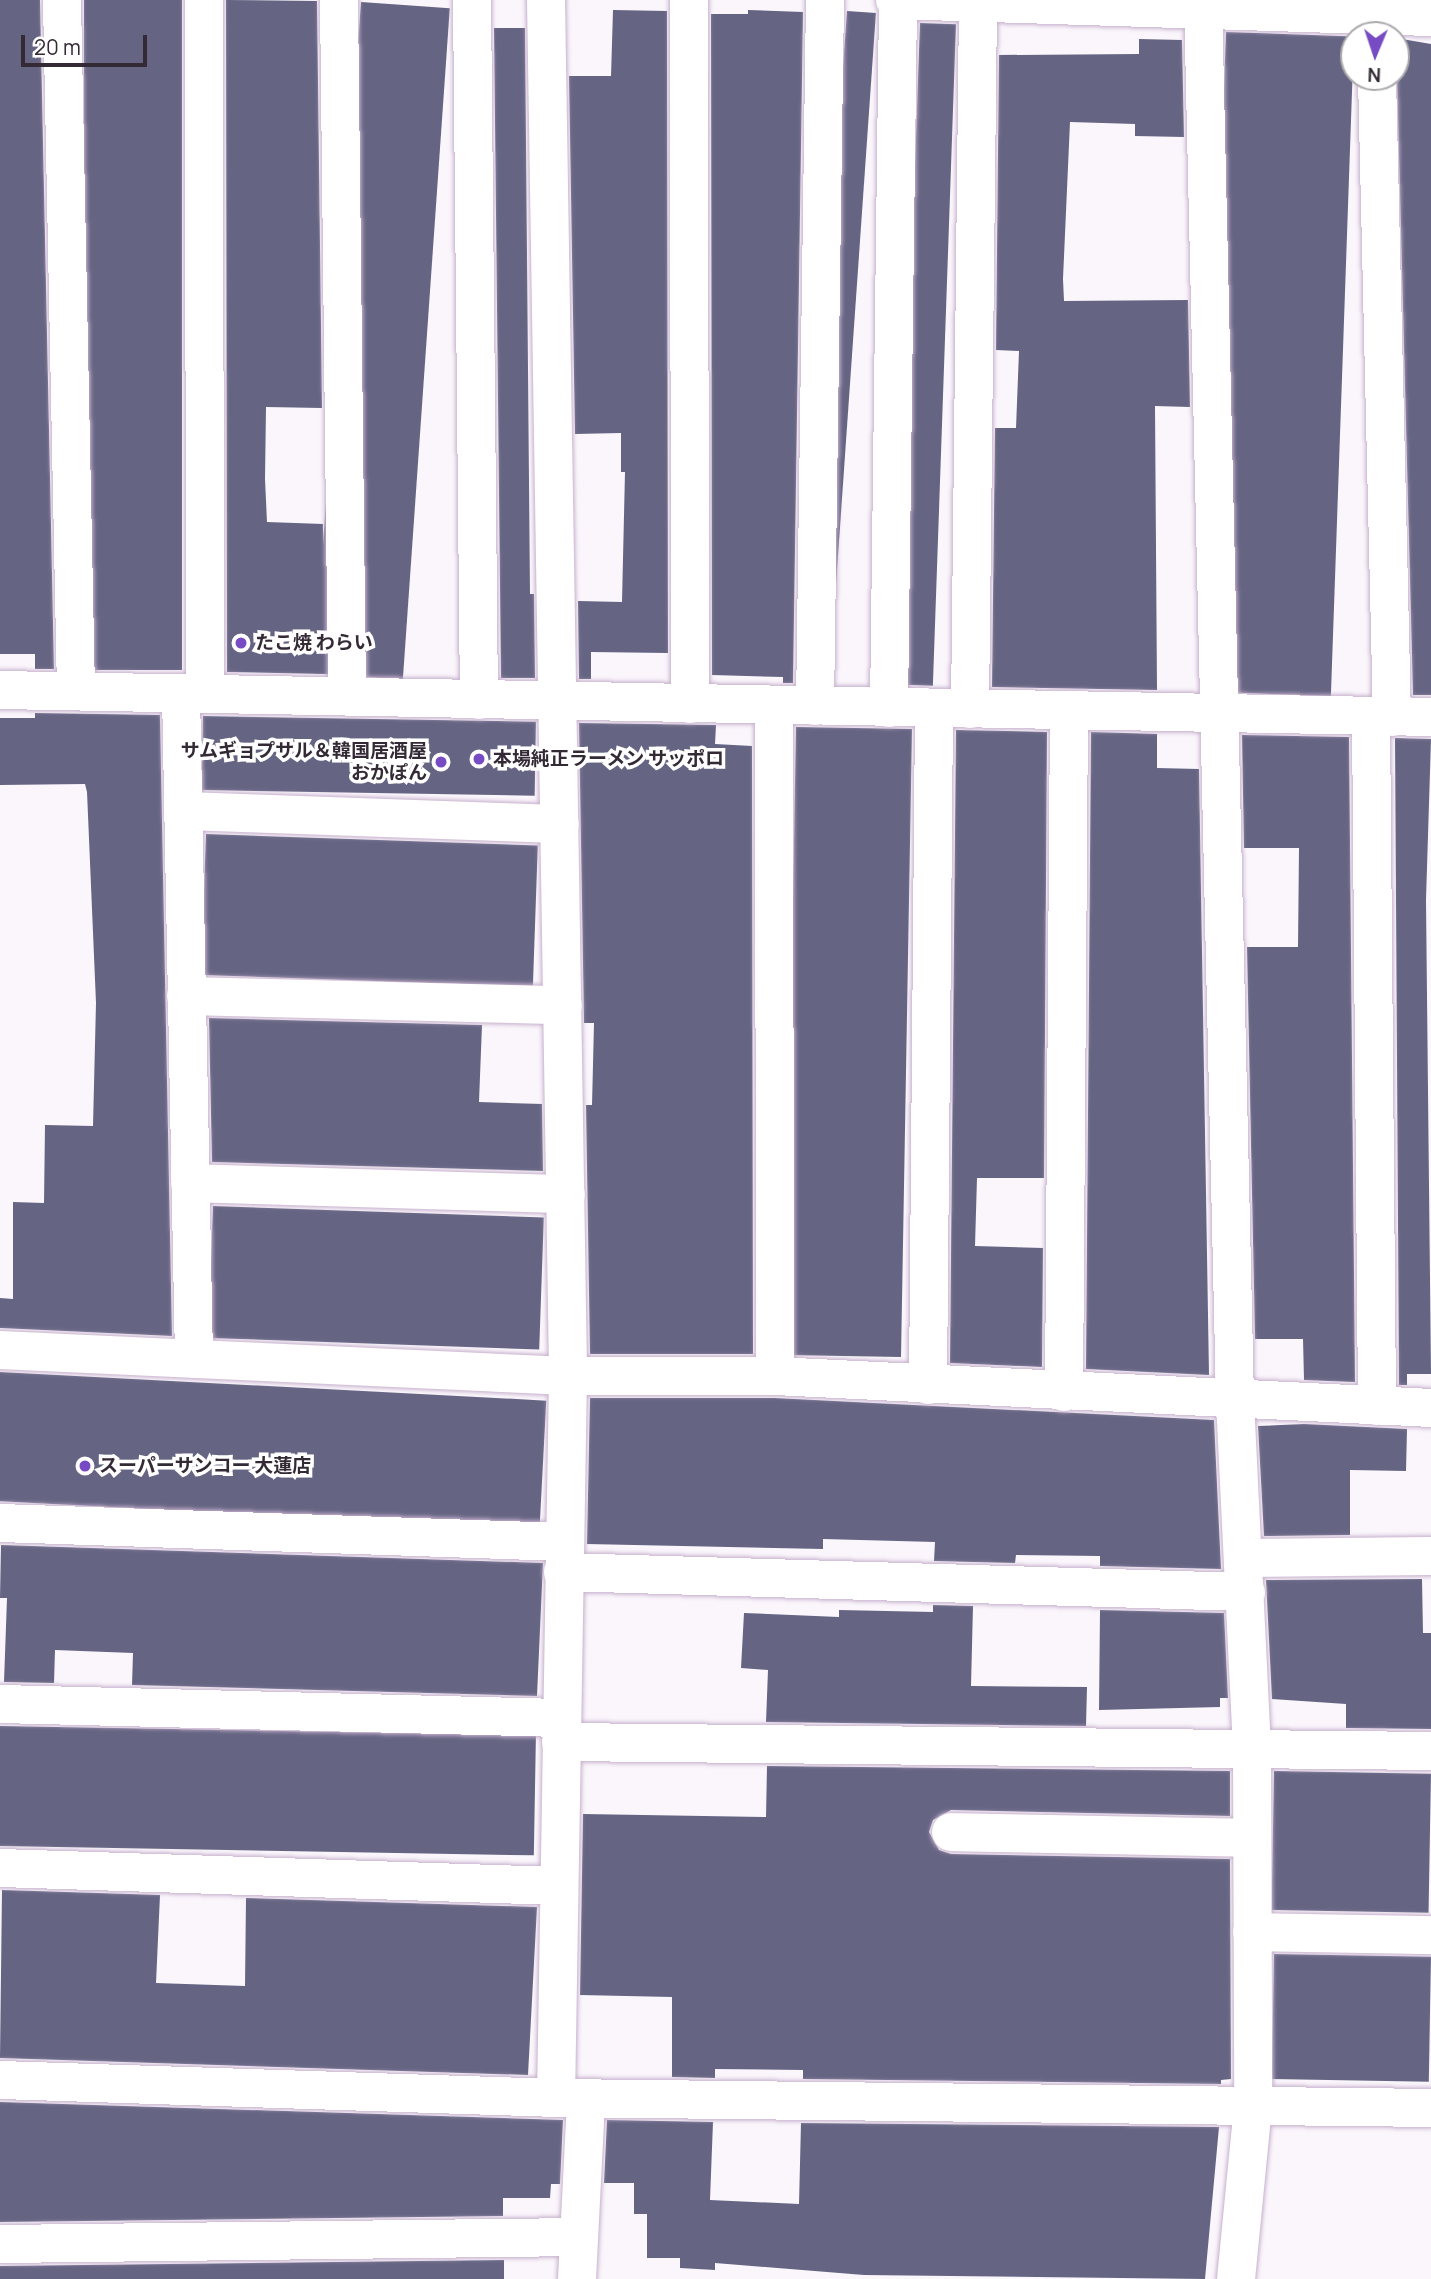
<!DOCTYPE html>
<html>
<head>
<meta charset="utf-8">
<style>
	body { margin:0 }
	#map { position:relative; width:1431px; height:2279px; overflow:hidden; background:#fbf6fc; font-family:Manrope,"Noto Sans JP",sans-serif }
	div>[style] { position:absolute }
	.building>* { inset:0; background:#656583; transform-origin:0 0 }
	.roads { filter:drop-shadow(0 0 2px #c7b1cd) drop-shadow(0 0 2px #c7b1cd) }
	.minor>* { height:38px; margin:-19px; padding:0 19px; transform-origin:19px; border-radius:19px; background:#fff }
	.dots>* { width:19px; height:19px; translate:-50% -50%; box-sizing:border-box; border:4px solid #fff; border-radius:50% }
	span { translate:-50% -50%; white-space:nowrap; text-align:center; line-height:1.15; -webkit-text-stroke:7px #fff; paint-order:stroke }
	.poi-label { font-size:19px; color:#332a35; font-weight:700 }
	.left { translate:0 -50%; text-align:left }
	.right { translate:-100% -50%; text-align:right }
	.north { position:absolute; left:1340px; top:21px; width:70px; height:70px; box-sizing:border-box; background:#fff; border:2px solid #adaaae; border-radius:50%; rotate:182deg; font-size:19px; font-weight:700; line-height:28px; text-align:center; color:#332a35 }
	.north::after { content:''; display:block; margin:auto; width:24px; height:32px; background:#774bc3; clip-path:polygon(50% 0,100% 100%,50% 72%,0 100%) }
	.scale { position:absolute; left:21px; top:35px; width:126px; height:32px; box-sizing:border-box; border:4px solid #332a35; border-top:0; padding-left:9px; font-size:21px; line-height:24px; white-space:nowrap; color:#332a35; -webkit-text-stroke:5px #fff; paint-order:stroke }
</style>
</head>
<body>
<div id="map">
	<div class="building">
		<div style="clip-path:polygon(0 0,40px 0,54px 669px,35px 669px,35px 654px,0 654px)"></div>
		<div style="left:84px;top:0;width:98px;height:670px"></div>
		<div style="clip-path:polygon(226px 0,317px 1px,322px 408px,266px 407px,265px 479px,267px 522px,323px 524px,325px 674px,227px 672px)"></div>
		<div style="left:361px;top:2px;width:89px;height:673px;rotate:4deg"></div>
		<div style="clip-path:polygon(613px 10px,667px 11px,668px 653px,591px 652px,591px 679px,579px 679px,578px 601px,622px 602px,625px 472px,621px 472px,621px 433px,575px 434px,569px 76px,611px 76px)"></div>
		<div style="clip-path:polygon(748px 10px,803px 12px,793px 683px,783px 683px,783px 677px,712px 675px,711px 14px,748px 14px)"></div>
		<div style="left:847px;top:11px;width:29px;height:673px;rotate:4deg"></div>
		<div style="left:920px;top:23px;width:36px;height:662px;rotate:2deg"></div>
		<div style="clip-path:polygon(494px 28px,525px 28px,530px 594px,534px 594px,535px 678px,501px 678px)"></div>
		<div style="left:1226px;top:32px;width:128px;height:660px;rotate:2deg"></div>
		<div style="clip-path:polygon(1396px 38px,1431px 44px,1431px 695px,1413px 695px)"></div>
		<div style="clip-path:polygon(1139px 39px,1182px 40px,1184px 137px,1135px 136px,1135px 124px,1070px 122px,1063px 279px,1064px 301px,1188px 300px,1190px 407px,1155px 406px,1157px 690px,992px 687px,995px 428px,1016px 428px,1019px 351px,996px 350px,999px 55px,1139px 54px)"></div>
		<div style="clip-path:polygon(35px 713px,160px 715px,172px 1336px,0 1328px,0 1298px,13px 1299px,13px 1202px,44px 1203px,45px 1125px,93px 1126px,96px 1003px,87px 792px,85px 784px,0 785px,0 718px,35px 718px)"></div>
		<div style="left:203px;top:716px;width:333px;height:74px;rotate:1deg"></div>
		<div style="clip-path:polygon(579px 723px,716px 725px,715px 744px,752px 746px,753px 1354px,590px 1354px,586px 1105px,592px 1105px,594px 1023px,584px 1023px)"></div>
		<div style="left:796px;top:727px;width:116px;height:628px;rotate:1deg"></div>
		<div style="clip-path:polygon(956px 730px,1047px 732px,1044px 1178px,977px 1178px,975px 1246px,1043px 1248px,1042px 1367px,950px 1363px)"></div>
		<div style="clip-path:polygon(1091px 732px,1157px 734px,1157px 768px,1199px 769px,1209px 1375px,1086px 1369px)"></div>
		<div style="clip-path:polygon(1242px 735px,1349px 737px,1355px 1382px,1304px 1380px,1303px 1339px,1255px 1339px,1247px 947px,1298px 947px,1299px 848px,1244px 848px)"></div>
		<div style="clip-path:polygon(1395px 738px,1431px 739px,1426px 900px,1431px 1374px,1407px 1374px,1407px 1385px,1399px 1385px)"></div>
		<div style="left:206px;top:834px;width:332px;height:141px;rotate:2deg"></div>
		<div style="clip-path:polygon(209px 1018px,482px 1025px,479px 1102px,542px 1104px,543px 1171px,212px 1162px)"></div>
		<div style="left:213px;top:1206px;width:331px;height:132px;rotate:2deg"></div>
		<div style="left:0;top:1372px;width:547px;height:129px;rotate:3deg"></div>
		<div style="clip-path:polygon(590px 1398px,774px 1398px,1214px 1420px,1221px 1569px,1100px 1566px,1100px 1556px,1016px 1555px,1015px 1563px,934px 1561px,935px 1542px,823px 1539px,823px 1549px,587px 1544px)"></div>
		<div style="clip-path:polygon(1304px 1424px,1407px 1429px,1406px 1471px,1350px 1470px,1350px 1535px,1264px 1536px,1258px 1426px)"></div>
		<div style="clip-path:polygon(1px 1545px,543px 1563px,537px 1696px,132px 1685px,133px 1653px,55px 1650px,54px 1683px,4px 1682px,7px 1598px,0 1598px)"></div>
		<div style="clip-path:polygon(1422px 1579px,1423px 1633px,1431px 1633px,1431px 1729px,1346px 1728px,1346px 1704px,1272px 1699px,1266px 1580px)"></div>
		<div style="clip-path:polygon(933px 1605px,973px 1606px,971px 1686px,1087px 1687px,1086px 1726px,766px 1722px,768px 1670px,741px 1668px,744px 1613px,839px 1617px,839px 1610px,933px 1612px)"></div>
		<div style="clip-path:polygon(1100px 1610px,1224px 1613px,1228px 1698px,1220px 1698px,1220px 1707px,1099px 1710px)"></div>
		<div style="left:0;top:1726px;width:536px;height:120px;rotate:1deg"></div>
		<div style="clip-path:polygon(767px 1766px,1230px 1771px,1230px 1816px,951px 1810px,933px 1820px,929px 1832px,939px 1850px,951px 1854px,1230px 1859px,1231px 2079px,1221px 2080px,1221px 2084px,803px 2079px,803px 2070px,715px 2069px,715px 2078px,672px 2077px,672px 1997px,580px 1995px,583px 1814px,766px 1817px)"></div>
		<div style="left:1274px;top:1771px;width:157px;height:139px;rotate:1deg"></div>
		<div style="clip-path:polygon(2px 1890px,160px 1895px,156px 1983px,245px 1986px,246px 1898px,537px 1907px,528px 2075px,0 2058px)"></div>
		<div style="left:1274px;top:1954px;width:157px;height:125px;rotate:1deg"></div>
		<div style="clip-path:polygon(0 2102px,563px 2120px,560px 2184px,551px 2184px,550px 2198px,503px 2198px,503px 2216px,0 2222px)"></div>
		<div style="clip-path:polygon(607px 2120px,713px 2122px,710px 2200px,799px 2204px,801px 2123px,1219px 2127px,1205px 2279px,864px 2275px,715px 2263px,715px 2270px,680px 2268px,680px 2258px,647px 2258px,647px 2214px,634px 2214px,634px 2183px,604px 2183px)"></div>
		<div style="clip-path:polygon(504px 2260px,504px 2279px,0 2279px,0 2266px)"></div>
	</div>
	<div class="roads">
		<div class="minor">
			<div style="left:62px;top:0;width:691px;rotate:88.84deg"></div>
			<div style="left:204px;top:0;width:692px;rotate:89.92deg"></div>
			<div style="left:339px;top:0;width:696px;rotate:89.34deg"></div>
			<div style="left:472px;top:0;width:700px;rotate:89.43deg"></div>
			<div style="left:546px;top:0;width:1376px;rotate:89.08deg"></div>
			<div style="left:568px;top:1376px;width:722px;rotate:90.95deg"></div>
			<div style="left:556px;top:2098px;width:875px;rotate:0.65deg"></div>
			<div style="left:689px;top:0;width:704px;rotate:89.92deg"></div>
			<div style="left:895px;top:0;width:536px;rotate:1.82deg"></div>
			<div style="left:1203px;top:0;width:1401px;rotate:88.69deg"></div>
			<div style="left:1235px;top:1401px;width:346px;rotate:87.2deg"></div>
			<div style="left:1252px;top:1747px;width:359px;rotate:89.8deg"></div>
			<div style="left:1253px;top:2106px;width:174px;rotate:95.6deg"></div>
			<div style="left:1377px;top:77px;width:640px;rotate:88.66deg"></div>
			<div style="left:0;top:690px;width:1431px;rotate:1.08deg"></div>
			<div style="left:181px;top:693px;width:666px;rotate:88.88deg"></div>
			<div style="left:774px;top:705px;width:671px;rotate:89.91deg"></div>
			<div style="left:815px;top:706px;width:706px;rotate:-89.19deg"></div>
			<div style="left:889px;top:708px;width:708px;rotate:-89.27deg"></div>
			<div style="left:970px;top:709px;width:706px;rotate:-89.35deg"></div>
			<div style="left:1371px;top:716px;width:690px;rotate:89.5deg"></div>
			<div style="left:183px;top:811px;width:377px;rotate:2deg"></div>
			<div style="left:186px;top:996px;width:377px;rotate:1.4deg"></div>
			<div style="left:190px;top:1183px;width:376px;rotate:1.7deg"></div>
			<div style="left:0;top:1350px;width:569px;rotate:2.62deg"></div>
			<div style="left:568px;top:1376px;width:207px"></div>
			<div style="left:775px;top:1376px;width:657px;rotate:2.79deg"></div>
			<div style="left:928px;top:1385px;width:676px;rotate:-89.49deg"></div>
			<div style="left:1064px;top:1392px;width:681px;rotate:-89.58deg"></div>
			<div style="left:0;top:1523px;width:565px;rotate:1.93deg"></div>
			<div style="left:1245px;top:1558px;width:186px;rotate:-0.6deg"></div>
			<div style="left:563px;top:1572px;width:683px;rotate:1.68deg"></div>
			<div style="left:0;top:1704px;width:560px;rotate:1.43deg"></div>
			<div style="left:561px;top:1742px;width:870px;rotate:0.59deg"></div>
			<div style="left:951px;top:1832px;width:301px;rotate:1.1deg"></div>
			<div style="left:0;top:1868px;width:558px;rotate:1.85deg"></div>
			<div style="left:1252px;top:1932px;width:179px;rotate:1deg"></div>
			<div style="left:0;top:2080px;width:556px;rotate:1.85deg"></div>
			<div style="left:0;top:2244px;width:579px;rotate:-0.69deg"></div>
			<div style="left:577px;top:2279px;width:180px;rotate:-87.1deg"></div>
		</div>
	</div>
	<div class="dots">
		<div style="left:241px;top:643px;background:#774bc3"></div>
		<div style="left:479px;top:759px;background:#774bc3"></div>
		<div style="left:441px;top:762px;background:#774bc3"></div>
		<div style="left:85px;top:1466px;background:#774bc3"></div>
	</div>
	<div class="poi-label">
		<span class="left" style="left:255px;top:643px">たこ焼 わらい</span>
		<span class="right" style="left:427px;top:762px">サムギョプサル＆韓国居酒屋<br>おかぽん</span>
		<span class="left" style="left:493px;top:759px">本場純正ラーメン サッポロ</span>
		<span class="left" style="left:99px;top:1466px">スーパーサンコー 大蓮店</span>
	</div>
	<div class="north">N</div>
	<div class="scale">20 m</div>
</div>
</body>
</html>
